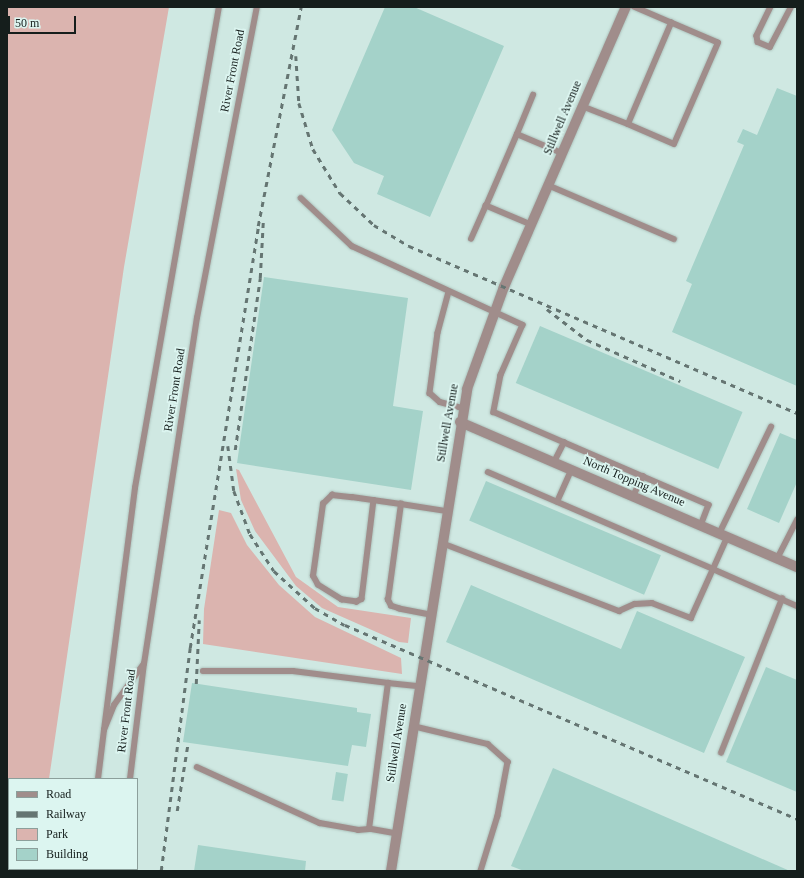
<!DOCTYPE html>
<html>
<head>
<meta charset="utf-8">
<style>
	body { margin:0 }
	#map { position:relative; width:804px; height:878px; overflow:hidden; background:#cfe8e2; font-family:"Times New Roman",serif }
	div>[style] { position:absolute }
	.green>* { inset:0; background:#dbb4af }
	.building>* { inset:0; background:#a4d2c9; transform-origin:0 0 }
	.roads { filter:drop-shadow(0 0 1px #aec4be) drop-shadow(0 0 1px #aec4be) }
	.service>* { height:5.5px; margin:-2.75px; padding:0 2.75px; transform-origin:2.75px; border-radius:2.75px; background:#a08d8b }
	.minor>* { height:10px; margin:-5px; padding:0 5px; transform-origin:5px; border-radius:5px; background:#a08d8b }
	.rail>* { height:2.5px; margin-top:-1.25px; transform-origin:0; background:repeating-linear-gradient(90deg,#657572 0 5px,transparent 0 10px) }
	span { translate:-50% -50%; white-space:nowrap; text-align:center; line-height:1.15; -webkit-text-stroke:3.5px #dcf5f0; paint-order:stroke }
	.street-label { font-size:12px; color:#151e1c }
	.frame { position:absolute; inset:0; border:8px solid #151e1c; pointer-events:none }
	.legend { position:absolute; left:8px; top:778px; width:130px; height:92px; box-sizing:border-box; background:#dcf5f0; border:1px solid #8c9f9b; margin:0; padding:5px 7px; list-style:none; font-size:12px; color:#151e1c }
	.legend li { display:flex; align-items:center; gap:8px; height:20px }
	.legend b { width:20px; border:1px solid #8c9f9b }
	.scale { position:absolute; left:8px; top:16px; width:68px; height:18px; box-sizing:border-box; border:2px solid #151e1c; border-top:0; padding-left:5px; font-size:12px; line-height:14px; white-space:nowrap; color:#151e1c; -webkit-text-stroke:3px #dcf5f0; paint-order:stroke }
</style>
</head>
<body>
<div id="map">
	<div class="green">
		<div style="clip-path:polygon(7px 7px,169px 7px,124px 267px,49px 779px,9px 779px,9px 869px,19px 871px,7px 871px)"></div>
		<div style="clip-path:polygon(236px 469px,239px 470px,296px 577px,338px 607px,411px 618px,408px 643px,399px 642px,322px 608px,296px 586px,255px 531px,241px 500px)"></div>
		<div style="clip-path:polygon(219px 510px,231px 513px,247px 545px,279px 585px,315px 617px,401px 658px,402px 674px,203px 644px,204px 609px)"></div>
	</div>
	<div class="building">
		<div style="clip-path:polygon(385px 7px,414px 7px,504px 46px,430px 217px,377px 194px,384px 176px,354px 163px,332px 130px)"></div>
		<div style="clip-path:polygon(777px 88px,797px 96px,797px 386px,672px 332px,692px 284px,686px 281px,744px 145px,737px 142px,743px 129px,757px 135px)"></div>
		<div style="clip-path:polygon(264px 277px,408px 298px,393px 406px,423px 411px,411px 490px,237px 463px)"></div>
		<div style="left:540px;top:326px;width:220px;height:62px;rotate:23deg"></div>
		<div style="clip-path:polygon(780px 433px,797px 440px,797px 482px,779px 523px,747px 509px)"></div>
		<div style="left:486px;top:481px;width:190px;height:43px;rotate:23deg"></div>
		<div style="clip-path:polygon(471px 585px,621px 649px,637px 611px,745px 657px,704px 753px,446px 642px)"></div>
		<div style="clip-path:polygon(766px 667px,797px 680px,797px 792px,726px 762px)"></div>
		<div style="clip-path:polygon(192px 683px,357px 708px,357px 712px,371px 714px,366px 747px,352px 745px,348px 766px,183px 742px)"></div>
		<div style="clip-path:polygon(553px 768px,790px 871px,524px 871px,511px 866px)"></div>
		<div style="left:336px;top:772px;width:12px;height:28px;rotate:9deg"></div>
		<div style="clip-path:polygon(198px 845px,306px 861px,305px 871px,194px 871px)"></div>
	</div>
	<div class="roads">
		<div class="service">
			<div style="left:771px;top:7px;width:32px;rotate:116deg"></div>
			<div style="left:757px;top:36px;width:6px;rotate:81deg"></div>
			<div style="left:758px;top:42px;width:13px;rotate:23deg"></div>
			<div style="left:770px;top:47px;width:45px;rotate:-62.3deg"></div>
			<div style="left:582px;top:106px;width:49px;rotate:21.4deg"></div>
			<div style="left:628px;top:124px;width:110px;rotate:-66.9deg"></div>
			<div style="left:671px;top:23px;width:40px;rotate:-156.6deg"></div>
			<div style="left:628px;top:124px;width:50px;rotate:23.5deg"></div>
			<div style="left:674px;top:144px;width:110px;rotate:-66.5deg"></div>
			<div style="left:718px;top:43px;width:51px;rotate:-156.9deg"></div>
			<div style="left:517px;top:134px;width:42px;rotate:-67.7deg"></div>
			<div style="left:548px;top:185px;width:137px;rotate:23.2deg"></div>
			<div style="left:301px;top:198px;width:70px;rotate:43.3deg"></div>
			<div style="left:352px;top:246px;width:188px;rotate:24.8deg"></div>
			<div style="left:523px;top:325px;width:55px;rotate:113.7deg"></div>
			<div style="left:501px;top:375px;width:38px;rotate:101deg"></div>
			<div style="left:494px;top:412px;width:234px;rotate:23.4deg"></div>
			<div style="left:709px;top:505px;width:22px;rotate:111deg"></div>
			<div style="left:531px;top:225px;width:49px;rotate:-157.1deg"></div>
			<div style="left:486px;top:206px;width:78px;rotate:-66.7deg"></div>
			<div style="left:517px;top:134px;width:49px;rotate:22.9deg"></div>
			<div style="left:471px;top:239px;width:36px;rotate:-66deg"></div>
			<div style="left:449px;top:292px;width:42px;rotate:105deg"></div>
			<div style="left:438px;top:333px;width:61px;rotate:97.6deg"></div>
			<div style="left:430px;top:393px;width:13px;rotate:42deg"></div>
			<div style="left:440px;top:402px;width:24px;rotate:15deg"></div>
			<div style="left:554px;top:462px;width:22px;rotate:-63deg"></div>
			<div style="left:488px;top:472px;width:245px;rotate:23.3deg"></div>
			<div style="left:713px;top:569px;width:35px;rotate:-66deg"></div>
			<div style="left:633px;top:496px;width:22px;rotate:-63deg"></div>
			<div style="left:374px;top:500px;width:100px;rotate:96.9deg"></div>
			<div style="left:362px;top:599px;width:6px;rotate:149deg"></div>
			<div style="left:357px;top:602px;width:15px;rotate:-172deg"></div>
			<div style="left:342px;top:600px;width:28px;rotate:-148deg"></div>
			<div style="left:318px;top:585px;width:10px;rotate:-119deg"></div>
			<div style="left:313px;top:576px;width:73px;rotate:-82.1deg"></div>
			<div style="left:323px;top:504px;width:13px;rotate:-45deg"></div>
			<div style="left:332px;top:495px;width:20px;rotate:6deg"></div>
			<div style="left:352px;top:497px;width:49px;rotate:8.1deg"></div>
			<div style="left:557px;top:502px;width:35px;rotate:-66deg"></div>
			<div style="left:719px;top:534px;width:119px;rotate:-64.1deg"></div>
			<div style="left:442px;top:543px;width:190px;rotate:21deg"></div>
			<div style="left:619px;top:611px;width:17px;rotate:-24deg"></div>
			<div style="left:635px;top:604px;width:17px;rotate:-3deg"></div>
			<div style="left:652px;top:603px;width:42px;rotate:21deg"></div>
			<div style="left:691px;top:618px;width:54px;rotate:-65.8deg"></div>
			<div style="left:713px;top:569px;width:92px;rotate:23.8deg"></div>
			<div style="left:777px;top:559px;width:44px;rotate:-62.9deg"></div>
			<div style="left:430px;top:615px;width:31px;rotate:-169deg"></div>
			<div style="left:400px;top:609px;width:9px;rotate:-162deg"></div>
			<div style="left:391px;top:606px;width:7px;rotate:-117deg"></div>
			<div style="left:388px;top:600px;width:97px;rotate:-82.3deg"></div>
			<div style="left:401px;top:504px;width:46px;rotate:8.8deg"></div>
			<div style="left:203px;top:671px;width:90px"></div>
			<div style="left:293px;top:671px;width:96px;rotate:7.2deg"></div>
			<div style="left:413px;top:726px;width:77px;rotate:13.5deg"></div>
			<div style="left:488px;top:744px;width:27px;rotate:42deg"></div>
			<div style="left:508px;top:762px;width:55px;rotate:100.5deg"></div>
			<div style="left:498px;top:816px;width:58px;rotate:107.2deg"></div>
			<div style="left:104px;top:730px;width:244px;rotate:-82.7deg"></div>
			<div style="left:135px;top:488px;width:488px;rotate:-80.1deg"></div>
			<div style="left:721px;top:753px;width:166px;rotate:-68.4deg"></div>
			<div style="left:197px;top:767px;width:135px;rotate:24.5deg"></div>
			<div style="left:320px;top:823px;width:39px;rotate:10deg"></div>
			<div style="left:358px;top:830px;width:11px;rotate:-5deg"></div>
			<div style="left:98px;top:779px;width:49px;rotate:-83deg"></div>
			<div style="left:104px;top:730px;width:27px;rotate:-68deg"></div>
			<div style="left:114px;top:705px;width:49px;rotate:-54.1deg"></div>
			<div style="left:130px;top:779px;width:116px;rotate:-83.1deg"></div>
			<div style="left:144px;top:664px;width:350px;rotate:-81.3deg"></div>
			<div style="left:197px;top:318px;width:317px;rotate:-79.1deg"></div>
			<div style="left:397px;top:834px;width:28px;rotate:-170deg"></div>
			<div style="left:369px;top:829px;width:147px;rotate:-82.6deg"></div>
			<div style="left:388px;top:683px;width:31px;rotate:6deg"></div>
			<div style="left:120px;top:871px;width:2px;rotate:-90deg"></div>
		</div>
		<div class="minor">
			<div style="left:460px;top:422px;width:367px;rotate:23.3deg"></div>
			<div style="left:391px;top:871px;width:488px;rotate:-81deg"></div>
			<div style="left:467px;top:389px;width:109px;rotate:-70.1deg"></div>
			<div style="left:504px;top:287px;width:305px;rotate:-66.5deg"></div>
		</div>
	</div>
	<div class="rail">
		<div style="left:296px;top:56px;width:47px;rotate:86.3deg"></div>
		<div style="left:299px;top:103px;width:48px;rotate:73.1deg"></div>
		<div style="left:313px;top:149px;width:52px;rotate:58.5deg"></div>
		<div style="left:340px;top:193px;width:47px;rotate:43.3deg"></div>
		<div style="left:374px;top:225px;width:41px;rotate:31deg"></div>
		<div style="left:409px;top:246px;width:422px;rotate:23.3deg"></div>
		<div style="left:547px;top:309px;width:51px;rotate:37.8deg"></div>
		<div style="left:587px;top:340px;width:102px;rotate:23.8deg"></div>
		<div style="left:228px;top:446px;width:45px;rotate:82.4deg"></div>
		<div style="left:234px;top:491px;width:46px;rotate:69.6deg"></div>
		<div style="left:250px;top:534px;width:44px;rotate:57deg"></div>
		<div style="left:274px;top:571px;width:55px;rotate:42.1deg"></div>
		<div style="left:315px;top:608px;width:34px;rotate:30deg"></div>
		<div style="left:345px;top:625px;width:492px;rotate:23.2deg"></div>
		<div style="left:235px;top:450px;width:174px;rotate:-81.7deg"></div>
		<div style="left:260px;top:278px;width:56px;rotate:-86.9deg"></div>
		<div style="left:196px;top:684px;width:64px;rotate:-87.3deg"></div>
		<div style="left:177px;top:811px;width:70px;rotate:-80.9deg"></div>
		<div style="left:161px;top:871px;width:225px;rotate:-82.6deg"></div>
		<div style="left:190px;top:648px;width:427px;rotate:-80.8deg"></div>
		<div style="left:258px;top:226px;width:223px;rotate:-78.9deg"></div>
	</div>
	<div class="street-label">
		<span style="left:233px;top:71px;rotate:-79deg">River Front Road</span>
		<span style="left:563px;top:118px;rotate:-67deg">Stillwell Avenue</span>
		<span style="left:175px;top:390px;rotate:-81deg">River Front Road</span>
		<span style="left:448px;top:423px;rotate:-80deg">Stillwell Avenue</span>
		<span style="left:634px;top:482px;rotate:23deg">North Topping Avenue</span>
		<span style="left:127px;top:711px;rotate:-83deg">River Front Road</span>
		<span style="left:397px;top:743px;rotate:-81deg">Stillwell Avenue</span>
	</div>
	<div class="frame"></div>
	<ul class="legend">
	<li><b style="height:5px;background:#a08d8b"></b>Road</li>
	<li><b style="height:5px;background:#657572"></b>Railway</li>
	<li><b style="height:11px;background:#dbb4af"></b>Park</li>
	<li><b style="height:11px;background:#a4d2c9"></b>Building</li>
	</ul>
	<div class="scale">50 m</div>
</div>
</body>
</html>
